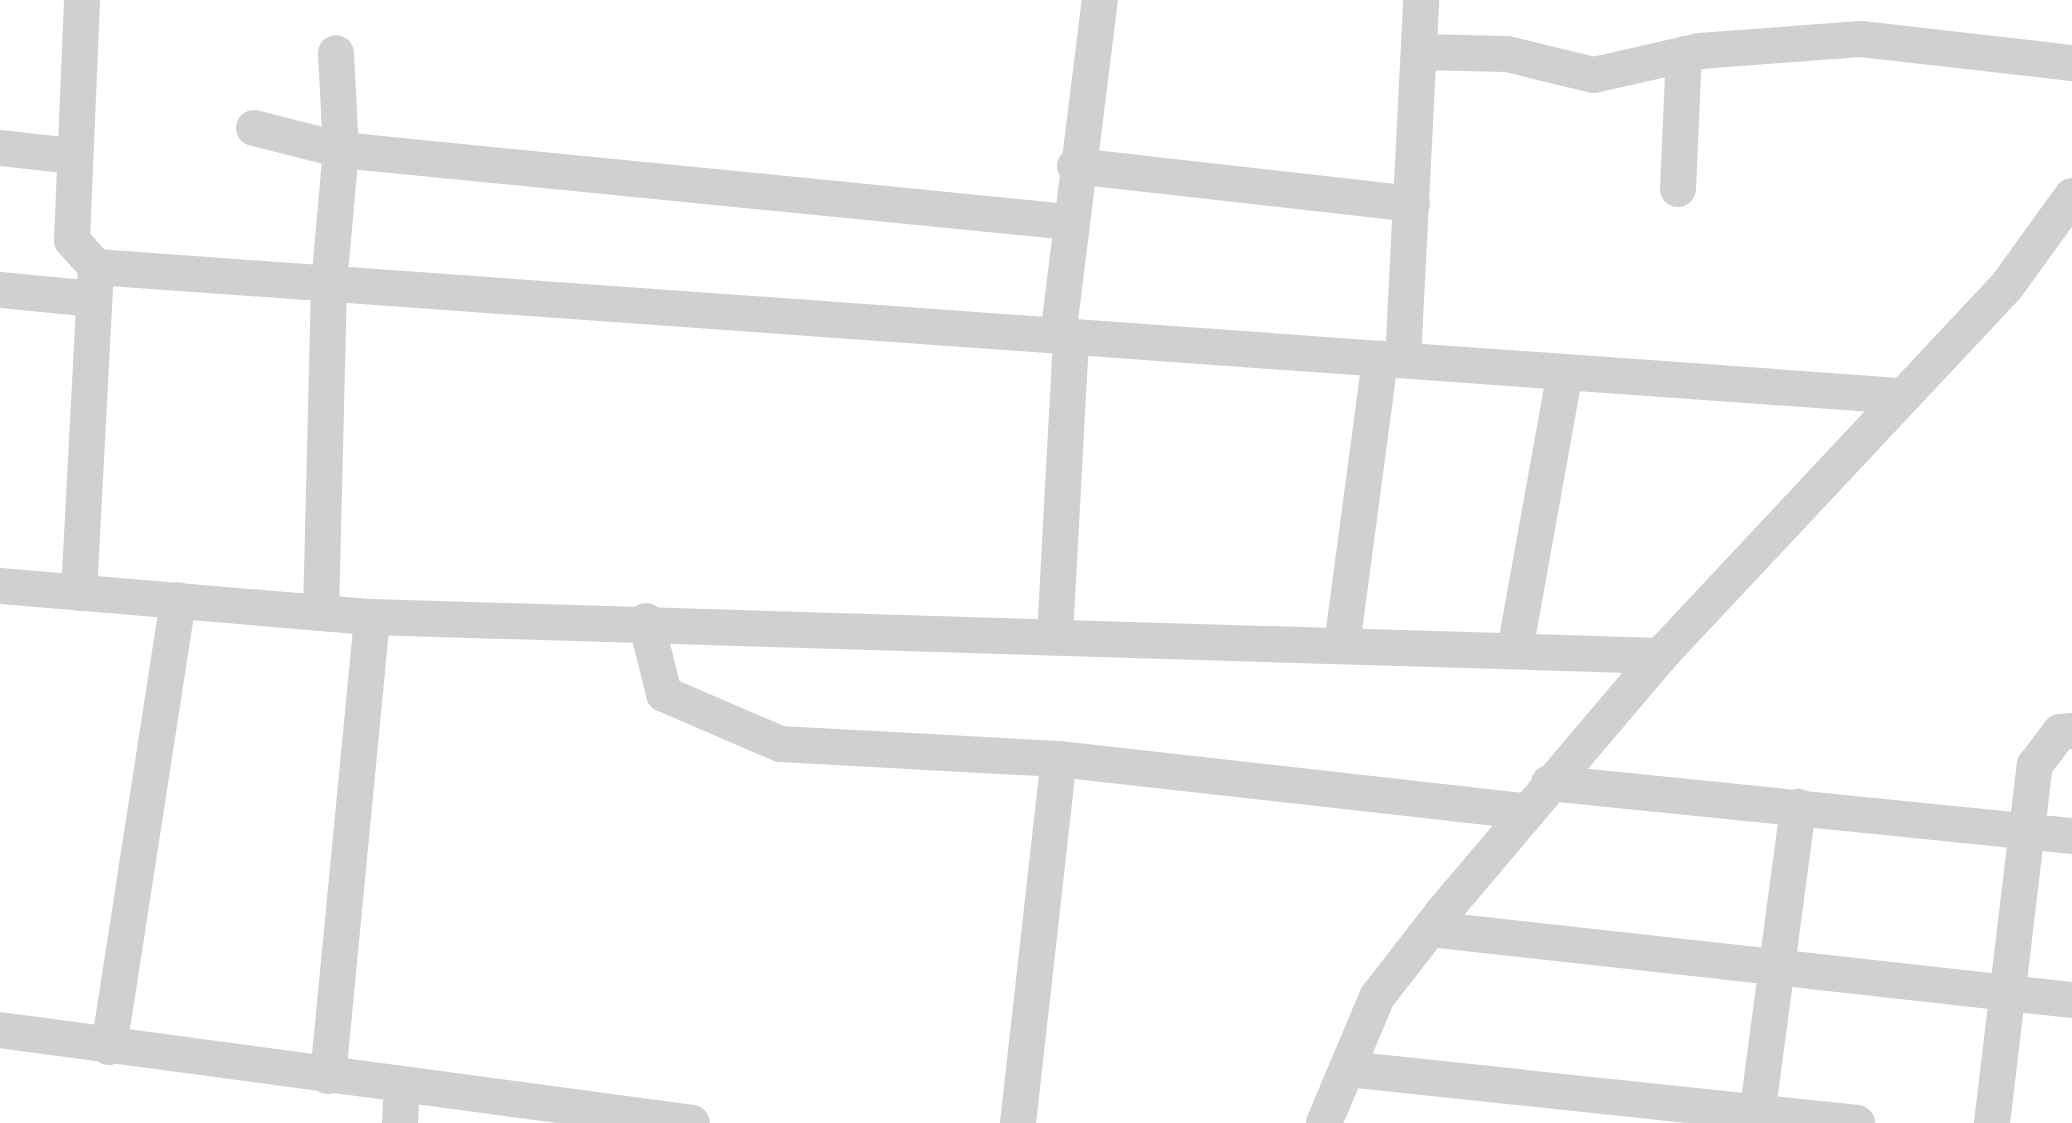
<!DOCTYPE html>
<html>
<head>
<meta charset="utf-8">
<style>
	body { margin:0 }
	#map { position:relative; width:2072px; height:1123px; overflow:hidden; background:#fff; font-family:Inter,sans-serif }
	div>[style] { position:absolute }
	.minor>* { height:36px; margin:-18px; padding:0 18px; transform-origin:18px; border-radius:18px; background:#d0d0d0 }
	span { translate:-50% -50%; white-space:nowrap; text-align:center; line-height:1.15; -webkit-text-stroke:8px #fff; paint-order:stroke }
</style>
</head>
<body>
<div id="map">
	<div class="minor">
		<div style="left:1419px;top:52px;width:88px;rotate:1.3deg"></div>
		<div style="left:1507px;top:54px;width:89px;rotate:13.6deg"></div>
		<div style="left:1594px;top:75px;width:109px;rotate:-12.8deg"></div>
		<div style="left:1700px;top:51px;width:161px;rotate:-4.3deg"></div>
		<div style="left:1861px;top:39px;width:212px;rotate:6.5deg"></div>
		<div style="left:254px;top:128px;width:90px;rotate:14.2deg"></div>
		<div style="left:341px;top:150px;width:732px;rotate:5.65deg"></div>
		<div style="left:0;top:148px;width:72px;rotate:6.3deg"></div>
		<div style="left:1075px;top:166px;width:339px;rotate:6.4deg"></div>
		<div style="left:1678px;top:189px;width:135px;rotate:-87.5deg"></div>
		<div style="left:96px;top:267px;width:1810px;rotate:4.09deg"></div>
		<div style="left:0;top:290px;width:94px;rotate:5.5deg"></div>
		<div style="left:1058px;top:336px;width:339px;rotate:-82.9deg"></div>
		<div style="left:1403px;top:360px;width:360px;rotate:-87.1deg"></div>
		<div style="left:0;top:586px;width:373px;rotate:4.8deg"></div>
		<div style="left:372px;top:617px;width:1289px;rotate:1.73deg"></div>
		<div style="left:79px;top:593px;width:326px;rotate:-87deg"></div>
		<div style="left:96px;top:267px;width:36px;rotate:-132deg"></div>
		<div style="left:72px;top:240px;width:240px;rotate:-87.6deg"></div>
		<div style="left:321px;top:613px;width:329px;rotate:-88.6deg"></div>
		<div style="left:329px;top:284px;width:135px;rotate:-84.9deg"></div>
		<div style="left:341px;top:150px;width:97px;rotate:-93deg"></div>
		<div style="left:646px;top:621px;width:75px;rotate:76.1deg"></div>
		<div style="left:664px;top:694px;width:126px;rotate:23.3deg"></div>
		<div style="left:780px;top:744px;width:279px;rotate:3.1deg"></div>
		<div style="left:1059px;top:759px;width:469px;rotate:6.4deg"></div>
		<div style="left:1055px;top:635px;width:299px;rotate:-86.9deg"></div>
		<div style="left:1342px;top:645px;width:289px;rotate:-82.4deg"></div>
		<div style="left:1515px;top:650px;width:282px;rotate:-79.8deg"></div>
		<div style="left:1549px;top:783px;width:526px;rotate:5.79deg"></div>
		<div style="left:1430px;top:929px;width:646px;rotate:6.31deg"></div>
		<div style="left:0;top:1030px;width:698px;rotate:7.65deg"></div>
		<div style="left:109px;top:1047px;width:452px;rotate:-81.2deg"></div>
		<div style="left:1347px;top:1069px;width:513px;rotate:6.04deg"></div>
		<div style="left:328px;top:1076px;width:461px;rotate:-84.5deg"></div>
		<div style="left:400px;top:1123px;width:38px;rotate:-87deg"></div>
		<div style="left:1018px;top:1123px;width:366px;rotate:-83.6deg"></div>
		<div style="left:1324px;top:1123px;width:137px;rotate:-67.2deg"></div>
		<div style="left:1377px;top:997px;width:108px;rotate:-52.2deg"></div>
		<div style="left:1443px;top:912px;width:336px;rotate:-49.7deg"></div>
		<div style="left:1660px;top:656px;width:507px;rotate:-46.84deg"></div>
		<div style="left:2007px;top:286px;width:111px;rotate:-54.2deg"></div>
		<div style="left:1756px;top:1123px;width:319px;rotate:-82.4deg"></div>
		<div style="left:1992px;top:1123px;width:361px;rotate:-83.2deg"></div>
		<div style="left:2035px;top:765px;width:41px;rotate:-52.9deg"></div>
		<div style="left:2060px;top:732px;width:12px;rotate:-5deg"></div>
	</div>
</div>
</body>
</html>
